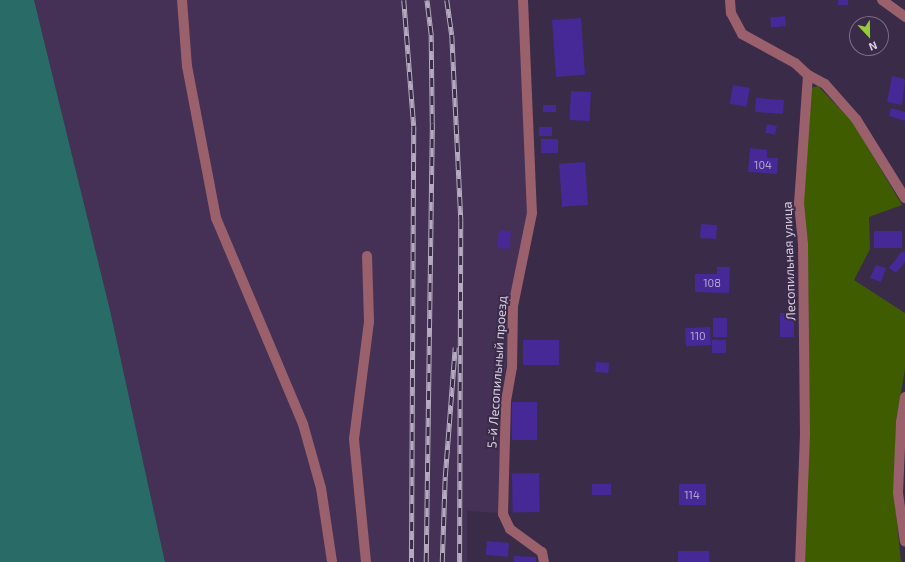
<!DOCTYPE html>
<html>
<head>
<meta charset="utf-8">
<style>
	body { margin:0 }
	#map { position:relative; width:905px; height:562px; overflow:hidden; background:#3a2b49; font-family:"Exo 2",sans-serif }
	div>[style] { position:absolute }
	.built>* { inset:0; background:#443155 }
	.green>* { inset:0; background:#3f5d00 }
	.water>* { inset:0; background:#296b66 }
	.building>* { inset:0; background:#462997; transform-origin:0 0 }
	.minor>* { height:10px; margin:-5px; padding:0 5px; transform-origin:5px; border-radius:5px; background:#9a606b }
	.rail>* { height:4.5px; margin-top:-2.25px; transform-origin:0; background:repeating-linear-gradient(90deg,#3a2b49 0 9px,#b5abc0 0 18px); box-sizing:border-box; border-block:1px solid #b5abc0 }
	span { translate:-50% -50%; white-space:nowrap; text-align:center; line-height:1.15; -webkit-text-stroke:4px #3a2b49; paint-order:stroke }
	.number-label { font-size:11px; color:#b4a6ce }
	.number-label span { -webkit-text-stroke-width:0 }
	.street-label { font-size:13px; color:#d8cfe1 }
	.north { position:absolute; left:849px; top:16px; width:40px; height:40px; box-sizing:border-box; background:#3a2b49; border:1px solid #796d86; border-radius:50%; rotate:158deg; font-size:11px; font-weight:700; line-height:16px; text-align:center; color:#d8cfe1 }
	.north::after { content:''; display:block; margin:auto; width:14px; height:18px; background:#96cc39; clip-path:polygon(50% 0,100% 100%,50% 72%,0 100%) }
</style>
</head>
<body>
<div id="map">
	<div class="built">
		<div style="clip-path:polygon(34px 0,519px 0,528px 213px,501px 400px,498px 513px,467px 511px,467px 562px,165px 562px,110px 310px)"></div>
	</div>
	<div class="green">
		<div style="clip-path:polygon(818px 86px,852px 121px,902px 205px,869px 217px,870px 249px,854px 280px,905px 313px,905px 369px,896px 422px,894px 493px,901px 562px,804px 562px,809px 435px,808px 244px,803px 202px,811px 88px)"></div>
	</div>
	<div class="water">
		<div style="clip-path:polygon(0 0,34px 0,110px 310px,165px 562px,0 562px)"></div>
	</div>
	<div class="building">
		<div style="left:838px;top:0;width:10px;height:5px"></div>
		<div style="left:785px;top:16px;width:10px;height:15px;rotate:84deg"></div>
		<div style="left:581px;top:18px;width:57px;height:29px;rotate:86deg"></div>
		<div style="clip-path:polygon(892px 76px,905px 79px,902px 105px,887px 102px)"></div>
		<div style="left:733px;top:85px;width:17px;height:19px;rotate:10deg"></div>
		<div style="left:571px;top:91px;width:20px;height:29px;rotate:3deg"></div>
		<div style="left:756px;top:98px;width:28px;height:14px;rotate:4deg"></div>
		<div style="left:543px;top:105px;width:13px;height:7px"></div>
		<div style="clip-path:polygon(891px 108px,905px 112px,905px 121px,889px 116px)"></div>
		<div style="left:767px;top:124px;width:10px;height:9px;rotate:11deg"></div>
		<div style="left:552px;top:127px;width:9px;height:13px;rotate:90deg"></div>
		<div style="left:558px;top:139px;width:14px;height:17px;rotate:90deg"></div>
		<div style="clip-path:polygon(750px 148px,767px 150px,767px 158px,778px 158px,777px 174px,748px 172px)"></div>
		<div style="left:585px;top:162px;width:43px;height:26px;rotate:86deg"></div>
		<div style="left:701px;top:224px;width:16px;height:14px;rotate:4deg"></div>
		<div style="left:499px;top:230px;width:12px;height:18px;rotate:5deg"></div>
		<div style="left:874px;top:231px;width:28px;height:17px"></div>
		<div style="clip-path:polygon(902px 251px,905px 253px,905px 262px,896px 273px,889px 268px)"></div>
		<div style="clip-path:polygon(876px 265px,886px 268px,881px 282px,870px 278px)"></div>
		<div style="clip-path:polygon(717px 267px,730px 267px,729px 293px,695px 292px,695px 274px,717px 274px)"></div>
		<div style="left:780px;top:313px;width:14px;height:24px"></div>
		<div style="left:713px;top:318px;width:14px;height:19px"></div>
		<div style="left:710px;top:327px;width:18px;height:25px;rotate:87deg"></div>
		<div style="left:523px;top:340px;width:36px;height:25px"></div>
		<div style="left:712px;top:340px;width:14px;height:13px"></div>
		<div style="left:596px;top:362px;width:13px;height:10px;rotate:4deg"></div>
		<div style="left:512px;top:402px;width:25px;height:38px"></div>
		<div style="left:539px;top:473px;width:39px;height:27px;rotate:89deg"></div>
		<div style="left:611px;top:484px;width:11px;height:19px;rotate:90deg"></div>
		<div style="left:679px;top:484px;width:27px;height:21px"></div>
		<div style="left:487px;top:541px;width:22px;height:14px;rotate:5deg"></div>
		<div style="left:709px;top:551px;width:11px;height:31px;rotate:90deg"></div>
		<div style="clip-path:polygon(514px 556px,536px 557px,536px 562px,514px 562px)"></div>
	</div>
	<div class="minor">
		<div style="left:182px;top:0;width:66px;rotate:85.7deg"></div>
		<div style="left:187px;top:66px;width:155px;rotate:79.2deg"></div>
		<div style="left:216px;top:218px;width:224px;rotate:67.1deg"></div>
		<div style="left:303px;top:424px;width:66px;rotate:74.3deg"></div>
		<div style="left:321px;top:488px;width:75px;rotate:81.5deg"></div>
		<div style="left:523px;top:0;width:213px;rotate:87.6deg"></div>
		<div style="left:532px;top:213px;width:95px;rotate:101.5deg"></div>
		<div style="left:513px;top:306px;width:61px;rotate:90.9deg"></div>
		<div style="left:512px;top:367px;width:34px;rotate:100deg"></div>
		<div style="left:506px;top:400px;width:114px;rotate:91.5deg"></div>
		<div style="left:503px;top:514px;width:17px;rotate:65deg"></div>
		<div style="left:510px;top:529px;width:39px;rotate:36deg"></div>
		<div style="left:542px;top:552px;width:10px;rotate:79deg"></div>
		<div style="left:730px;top:0;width:13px;rotate:86deg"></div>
		<div style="left:731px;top:13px;width:24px;rotate:62deg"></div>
		<div style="left:742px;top:34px;width:60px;rotate:28.7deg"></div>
		<div style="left:795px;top:63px;width:18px;rotate:43deg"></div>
		<div style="left:808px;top:75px;width:128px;rotate:94deg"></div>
		<div style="left:799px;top:203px;width:41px;rotate:84.4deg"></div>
		<div style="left:803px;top:244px;width:190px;rotate:89.4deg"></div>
		<div style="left:805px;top:434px;width:128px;rotate:92.2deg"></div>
		<div style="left:882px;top:0;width:29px;rotate:36deg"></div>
		<div style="left:808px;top:75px;width:19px;rotate:28deg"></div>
		<div style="left:825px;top:84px;width:47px;rotate:48.5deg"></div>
		<div style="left:856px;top:119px;width:93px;rotate:58.2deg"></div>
		<div style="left:905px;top:397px;width:25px;rotate:99deg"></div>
		<div style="left:901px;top:422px;width:71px;rotate:92.4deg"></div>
		<div style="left:898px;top:493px;width:49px;rotate:81.9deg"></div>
		<div style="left:366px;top:562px;width:124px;rotate:-95.6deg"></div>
		<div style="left:354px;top:439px;width:118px;rotate:-82.7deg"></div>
		<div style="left:369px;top:322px;width:66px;rotate:-91.7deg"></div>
	</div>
	<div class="rail">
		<div style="left:404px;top:0;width:126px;rotate:85.5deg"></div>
		<div style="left:414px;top:126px;width:436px;rotate:90.3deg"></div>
		<div style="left:447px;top:0;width:35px;rotate:82deg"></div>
		<div style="left:452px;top:35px;width:185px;rotate:87.2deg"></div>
		<div style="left:461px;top:220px;width:342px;rotate:90.2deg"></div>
		<div style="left:426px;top:562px;width:439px;rotate:-89.2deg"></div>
		<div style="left:432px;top:123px;width:88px;rotate:-90.7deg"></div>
		<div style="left:431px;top:35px;width:35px;rotate:-97deg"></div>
		<div style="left:442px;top:562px;width:85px;rotate:-88deg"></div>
		<div style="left:445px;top:477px;width:130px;rotate:-85.6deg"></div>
	</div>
	<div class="number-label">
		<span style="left:763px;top:165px">104</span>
		<span style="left:712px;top:283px">108</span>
		<span style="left:698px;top:336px">110</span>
		<span style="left:692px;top:495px">114</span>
	</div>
	<div class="street-label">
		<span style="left:789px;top:261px;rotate:-92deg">Лесопильная улица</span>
		<span style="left:497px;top:372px;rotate:-86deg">5-й Лесопильный проезд</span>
	</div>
	<div class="north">N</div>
</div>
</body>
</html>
